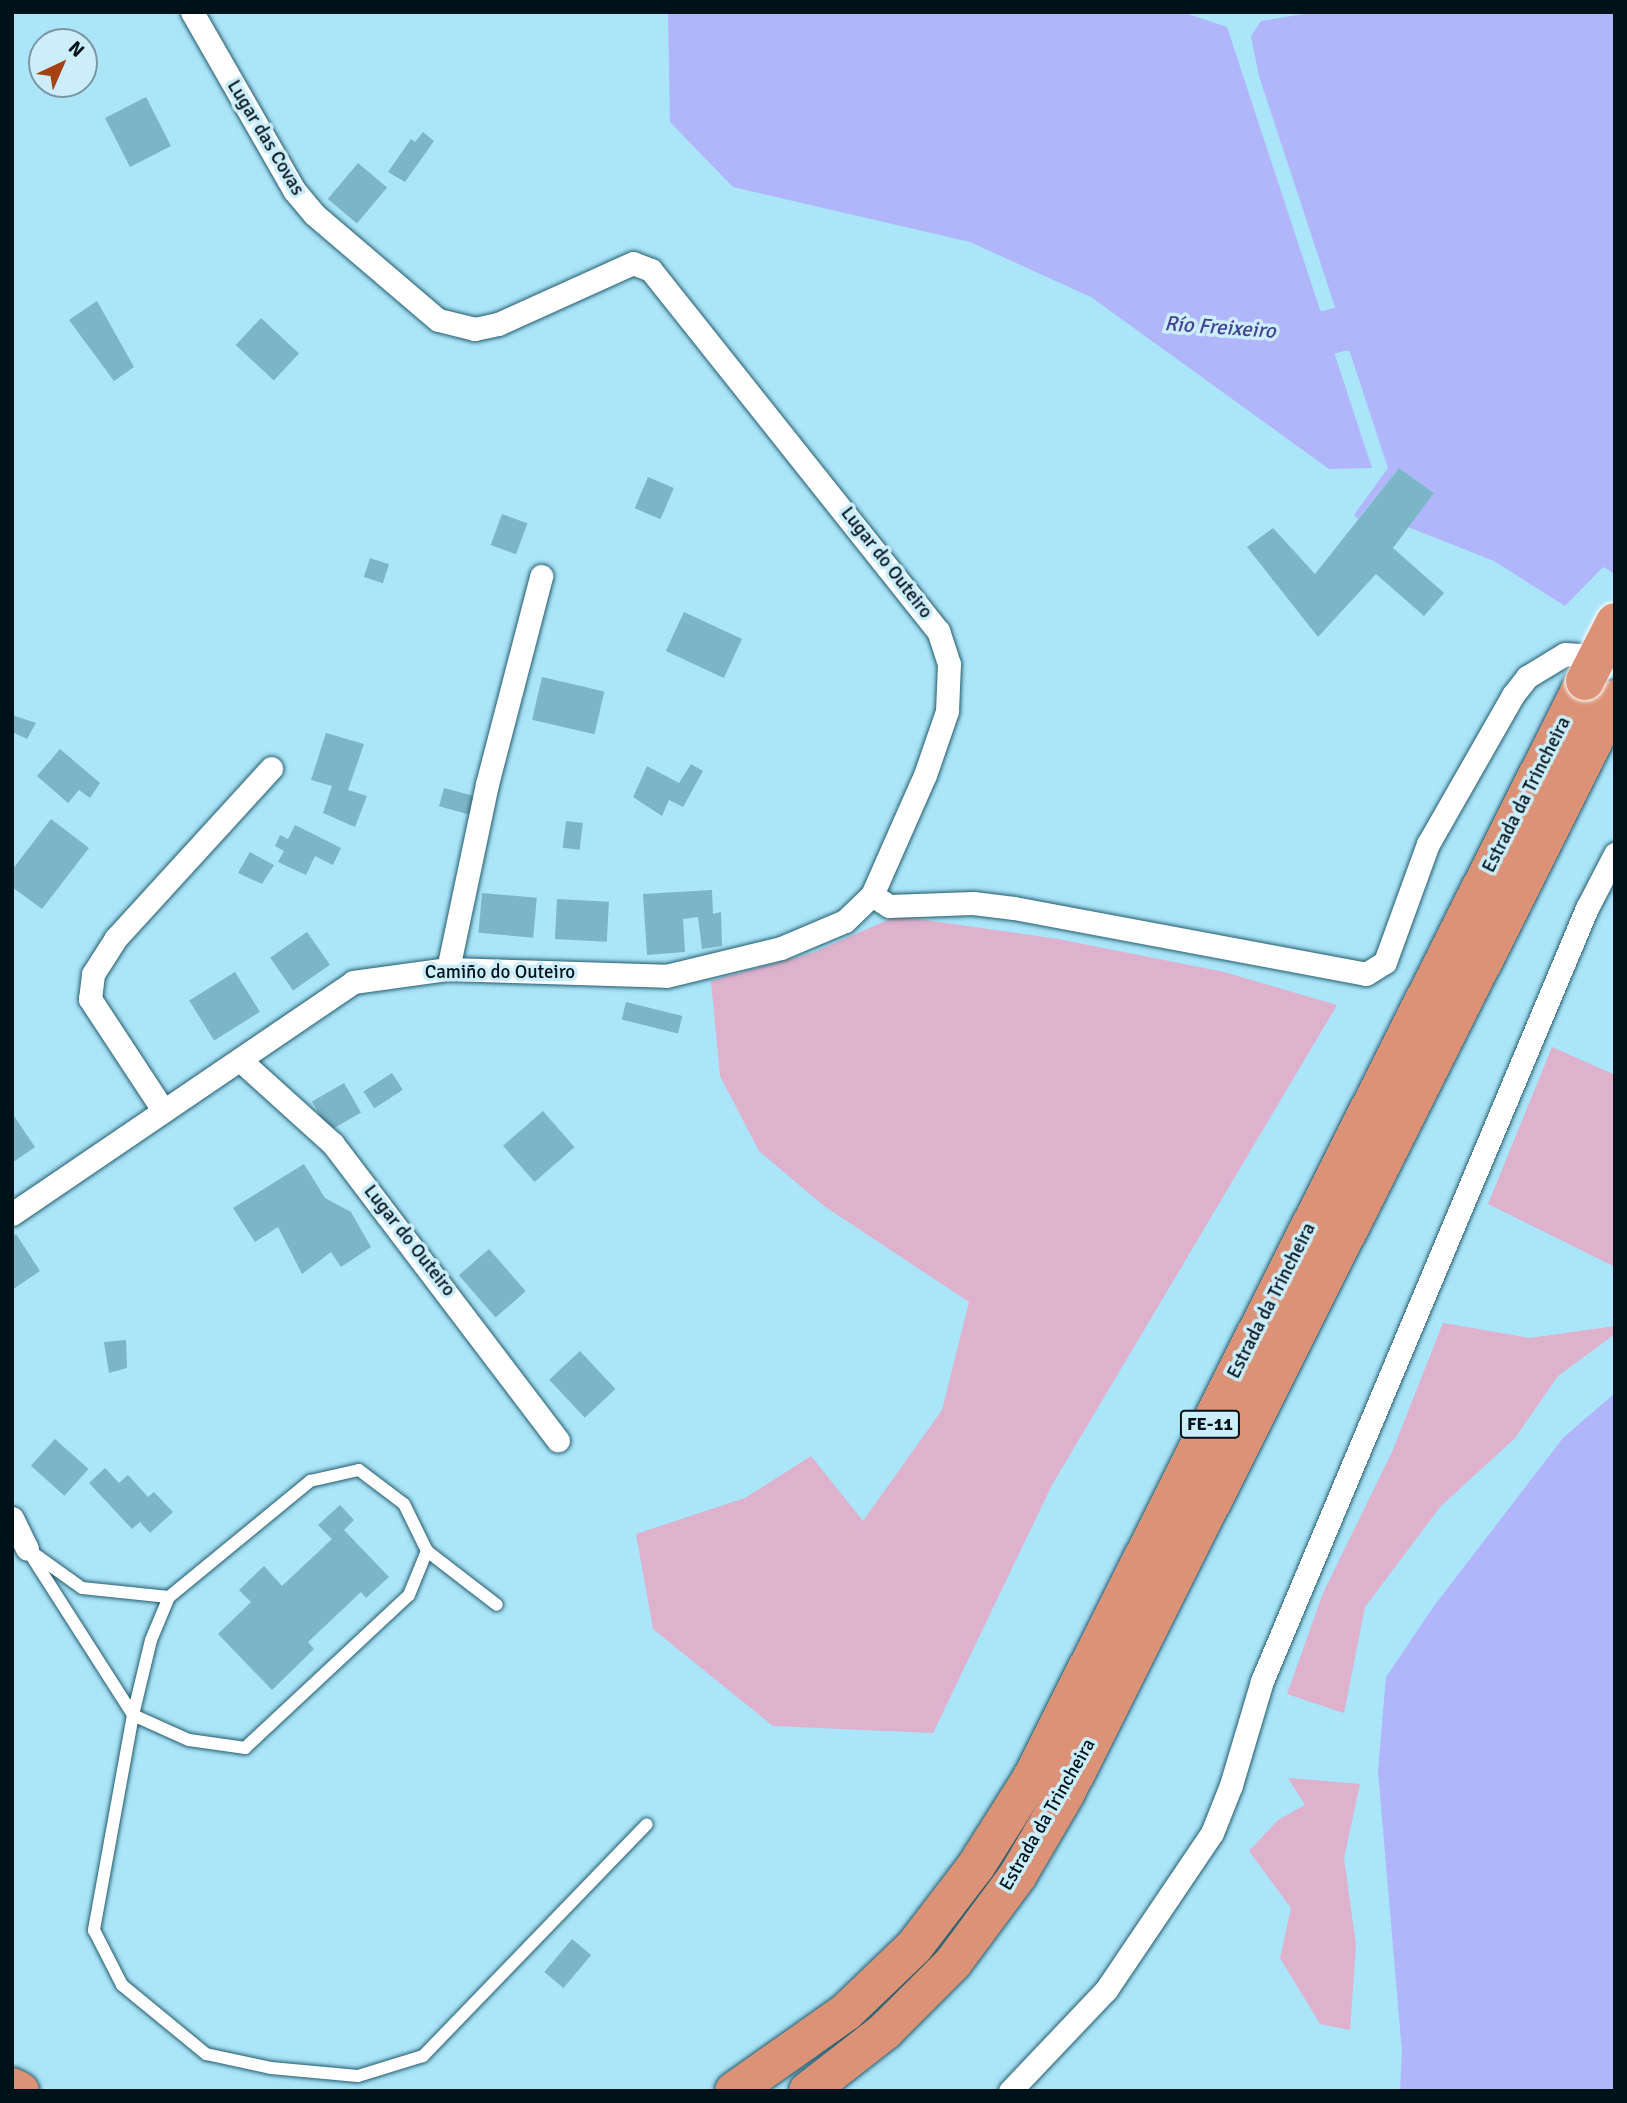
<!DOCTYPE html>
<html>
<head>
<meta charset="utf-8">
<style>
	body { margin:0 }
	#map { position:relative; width:1627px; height:2103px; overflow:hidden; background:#abe5f9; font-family:Signika,sans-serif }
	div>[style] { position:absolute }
	.green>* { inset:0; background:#deb1cc }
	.water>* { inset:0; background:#b1b5f9 }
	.river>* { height:44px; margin:-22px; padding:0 22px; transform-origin:22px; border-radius:22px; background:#b1b5f9 }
	.building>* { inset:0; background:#7db5c8; transform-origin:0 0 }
	.roads { filter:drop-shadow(0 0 2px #245c6d) drop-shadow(0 0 2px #245c6d) }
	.service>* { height:12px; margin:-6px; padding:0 6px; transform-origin:6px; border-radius:6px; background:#fff }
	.minor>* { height:23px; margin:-11.5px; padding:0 11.5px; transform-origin:11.5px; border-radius:11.5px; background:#fff }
	.trunk>* { height:38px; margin:-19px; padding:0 19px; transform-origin:19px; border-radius:19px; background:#db9276 }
	.bridges { filter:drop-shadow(0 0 2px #fff) drop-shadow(0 0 2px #fff) }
	.trunk-bridge>* { height:38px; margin:-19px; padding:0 19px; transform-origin:19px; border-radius:19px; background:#db9276 }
	span { translate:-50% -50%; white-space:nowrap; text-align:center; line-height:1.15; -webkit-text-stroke:7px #cceefa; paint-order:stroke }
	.shield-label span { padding:2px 5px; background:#cceefa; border:2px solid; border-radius:5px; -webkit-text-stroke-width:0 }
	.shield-label { font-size:18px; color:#001219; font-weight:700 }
	.street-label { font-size:19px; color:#001219 }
	.water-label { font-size:21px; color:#454291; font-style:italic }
	.frame { position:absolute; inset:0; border:14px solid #001219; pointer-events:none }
	.north { position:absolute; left:28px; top:28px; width:70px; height:70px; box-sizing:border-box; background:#cceefa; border:2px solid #7a96a0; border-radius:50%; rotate:44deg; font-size:19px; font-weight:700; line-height:28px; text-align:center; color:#001219 }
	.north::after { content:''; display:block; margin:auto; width:24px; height:32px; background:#a64113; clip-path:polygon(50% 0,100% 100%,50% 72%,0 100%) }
</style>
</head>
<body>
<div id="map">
	<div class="green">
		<div style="clip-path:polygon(897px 916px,1058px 939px,1224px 972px,1337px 1005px,1052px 1485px,933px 1733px,773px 1726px,653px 1629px,636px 1534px,745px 1498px,811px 1456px,863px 1521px,942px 1410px,969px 1302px,824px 1206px,759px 1151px,720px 1076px,711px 981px,812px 953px)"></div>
		<div style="clip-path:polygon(1552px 1047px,1615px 1075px,1615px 1267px,1488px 1204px)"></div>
		<div style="clip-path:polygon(1443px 1323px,1530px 1338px,1615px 1326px,1615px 1334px,1558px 1376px,1515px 1438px,1441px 1506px,1365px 1607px,1344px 1713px,1287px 1694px,1323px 1593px,1392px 1452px)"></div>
		<div style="clip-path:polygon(1288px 1778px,1360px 1784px,1344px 1858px,1356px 1945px,1350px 2030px,1320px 2024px,1280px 1958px,1291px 1908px,1249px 1851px,1278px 1820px,1305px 1805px)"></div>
	</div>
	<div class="water">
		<div style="clip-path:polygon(668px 12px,1182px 12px,1227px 27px,1372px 468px,1329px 469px,1091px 297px,970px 242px,733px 187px,670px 122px)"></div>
		<div style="clip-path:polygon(1316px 12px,1615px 12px,1615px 574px,1603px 567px,1565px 606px,1494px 561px,1408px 527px,1434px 493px,1399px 468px,1358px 519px,1354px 515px,1388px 468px,1259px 76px,1251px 36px,1261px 21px)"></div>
		<div style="clip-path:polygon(1615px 1393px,1615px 2091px,1400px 2091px,1402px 2052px,1378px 1771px,1386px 1677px,1434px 1606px,1563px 1438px)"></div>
	</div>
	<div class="river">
		<div style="left:1268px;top:330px;width:59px;rotate:2.9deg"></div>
		<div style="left:1327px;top:333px;width:17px;rotate:-17deg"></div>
		<div style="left:1343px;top:328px;width:61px;rotate:8.5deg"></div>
	</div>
	<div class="building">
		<div style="left:146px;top:97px;width:55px;height:46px;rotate:63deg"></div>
		<div style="clip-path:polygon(423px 132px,434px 141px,405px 182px,388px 172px,411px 139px,415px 142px)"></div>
		<div style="left:358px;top:163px;width:38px;height:47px;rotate:40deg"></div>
		<div style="clip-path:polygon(97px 301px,134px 367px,114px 381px,69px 320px)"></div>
		<div style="left:261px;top:318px;width:52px;height:37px;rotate:43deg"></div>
		<div style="clip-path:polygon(1399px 468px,1434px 493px,1393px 548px,1444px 593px,1424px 616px,1376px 574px,1318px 637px,1247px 547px,1273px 528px,1315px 574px)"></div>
		<div style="left:648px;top:477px;width:28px;height:34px;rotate:23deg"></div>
		<div style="left:502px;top:514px;width:27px;height:33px;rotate:20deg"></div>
		<div style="left:370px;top:558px;width:20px;height:20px;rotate:18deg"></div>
		<div style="left:684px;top:612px;width:64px;height:43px;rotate:25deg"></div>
		<div style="left:542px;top:677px;width:64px;height:44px;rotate:13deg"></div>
		<div style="clip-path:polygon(12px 715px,36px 723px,27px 739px,12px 732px)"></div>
		<div style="clip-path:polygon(326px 733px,364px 744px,348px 790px,367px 796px,355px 827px,323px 813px,332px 786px,311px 780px)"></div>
		<div style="clip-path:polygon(60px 749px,100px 783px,90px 798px,79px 790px,68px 803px,37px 776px)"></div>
		<div style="clip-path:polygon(691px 764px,703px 771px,683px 807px,669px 800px,662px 816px,633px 797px,647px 766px,679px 783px)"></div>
		<div style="left:444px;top:788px;width:31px;height:19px;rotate:15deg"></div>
		<div style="clip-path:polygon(51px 819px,89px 848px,42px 909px,12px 887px,12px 870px)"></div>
		<div style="left:566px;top:821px;width:17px;height:27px;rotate:7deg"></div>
		<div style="clip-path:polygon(295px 825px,341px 848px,333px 865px,315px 856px,306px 875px,278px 862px,284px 851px,275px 846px,280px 835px,288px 839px)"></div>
		<div style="clip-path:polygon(250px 852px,274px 865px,262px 884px,238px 873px)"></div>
		<div style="clip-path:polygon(712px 890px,713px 914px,721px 912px,722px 946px,702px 949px,698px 917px,683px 919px,685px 952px,647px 955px,643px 894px)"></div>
		<div style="left:482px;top:893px;width:55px;height:40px;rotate:5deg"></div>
		<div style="left:557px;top:899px;width:52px;height:40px;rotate:3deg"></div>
		<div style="left:307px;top:932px;width:40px;height:45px;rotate:55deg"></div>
		<div style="left:235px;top:972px;width:47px;height:54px;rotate:58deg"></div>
		<div style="left:626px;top:1002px;width:58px;height:18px;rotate:14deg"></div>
		<div style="left:392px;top:1073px;width:20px;height:34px;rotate:57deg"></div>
		<div style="left:344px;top:1083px;width:34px;height:37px;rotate:60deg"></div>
		<div style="left:543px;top:1111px;width:48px;height:53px;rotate:49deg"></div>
		<div style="clip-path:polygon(12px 1113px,35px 1147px,12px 1163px)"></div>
		<div style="clip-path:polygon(304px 1164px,325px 1198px,351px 1212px,371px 1247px,341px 1267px,331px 1252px,302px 1274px,278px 1227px,255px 1242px,233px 1208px)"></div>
		<div style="clip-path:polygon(16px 1234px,40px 1271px,12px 1290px,12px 1237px)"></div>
		<div style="left:489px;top:1249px;width:56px;height:40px;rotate:49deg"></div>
		<div style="clip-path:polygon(126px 1340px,127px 1368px,109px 1373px,104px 1342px)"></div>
		<div style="left:580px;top:1351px;width:52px;height:42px;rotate:47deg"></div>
		<div style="left:55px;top:1439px;width:45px;height:36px;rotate:42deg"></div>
		<div style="clip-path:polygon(105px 1468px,119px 1483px,128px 1475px,148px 1497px,154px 1492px,173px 1512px,150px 1533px,140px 1522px,132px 1529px,89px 1483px)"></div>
		<div style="clip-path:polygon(340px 1505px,354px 1520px,344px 1530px,389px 1577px,366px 1598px,361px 1592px,308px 1642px,314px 1649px,272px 1690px,218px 1634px,251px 1602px,239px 1590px,264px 1566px,282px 1586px,332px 1539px,318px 1525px)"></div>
		<div style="left:572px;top:1939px;width:25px;height:43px;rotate:40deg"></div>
	</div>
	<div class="roads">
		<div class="service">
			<div style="left:27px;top:1549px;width:197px;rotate:57.4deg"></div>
			<div style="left:133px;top:1715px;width:219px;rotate:100.3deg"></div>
			<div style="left:94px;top:1930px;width:62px;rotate:63deg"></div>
			<div style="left:122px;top:1985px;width:109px;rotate:39.4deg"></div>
			<div style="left:206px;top:2054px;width:66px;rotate:12.2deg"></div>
			<div style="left:271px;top:2068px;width:87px;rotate:5.3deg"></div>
			<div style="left:358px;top:2076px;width:68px;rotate:-17.1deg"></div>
			<div style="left:423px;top:2056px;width:322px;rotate:-46deg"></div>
			<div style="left:33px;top:1553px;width:60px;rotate:35.5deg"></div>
			<div style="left:82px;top:1588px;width:87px;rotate:5.9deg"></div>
			<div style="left:169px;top:1597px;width:183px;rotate:-39.4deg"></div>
			<div style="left:310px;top:1481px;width:50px;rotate:-12.7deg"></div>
			<div style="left:359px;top:1470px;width:56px;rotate:37.1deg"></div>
			<div style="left:404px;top:1504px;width:52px;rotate:63.9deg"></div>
			<div style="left:427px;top:1551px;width:88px;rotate:37.6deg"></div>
			<div style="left:169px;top:1597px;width:47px;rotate:112.7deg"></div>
			<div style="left:151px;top:1640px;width:77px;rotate:103.5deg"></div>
			<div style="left:133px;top:1715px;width:61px;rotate:24.1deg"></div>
			<div style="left:189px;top:1740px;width:57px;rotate:8.1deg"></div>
			<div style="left:245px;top:1748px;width:224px;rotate:-43deg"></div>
			<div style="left:409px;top:1595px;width:48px;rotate:-67.8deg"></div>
		</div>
		<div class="minor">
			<div style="left:872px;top:895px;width:20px;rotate:33deg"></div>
			<div style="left:889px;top:906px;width:84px;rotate:-2deg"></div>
			<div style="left:973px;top:903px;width:41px;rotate:7deg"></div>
			<div style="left:1014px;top:908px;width:358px;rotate:10.6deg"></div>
			<div style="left:1366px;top:974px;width:22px;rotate:-32deg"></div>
			<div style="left:1385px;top:962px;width:126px;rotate:-70deg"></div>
			<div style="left:1428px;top:844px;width:172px;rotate:-60.3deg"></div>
			<div style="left:1513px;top:695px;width:23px;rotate:-52deg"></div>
			<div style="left:1527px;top:677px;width:44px;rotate:-31.2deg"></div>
			<div style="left:1565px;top:654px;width:42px;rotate:4.1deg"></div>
			<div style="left:448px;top:969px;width:189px;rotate:-78.1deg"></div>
			<div style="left:487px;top:784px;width:215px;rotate:-75.4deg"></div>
			<div style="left:240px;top:1060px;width:125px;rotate:42.1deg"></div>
			<div style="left:333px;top:1144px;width:372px;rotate:52.8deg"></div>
			<div style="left:163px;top:1110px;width:133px;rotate:-123.3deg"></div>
			<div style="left:90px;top:999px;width:25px;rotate:-83deg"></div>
			<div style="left:93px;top:974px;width:43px;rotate:-57.4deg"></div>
			<div style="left:116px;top:938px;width:230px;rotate:-47.6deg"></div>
			<div style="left:12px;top:1214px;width:412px;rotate:-34.2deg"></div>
			<div style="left:353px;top:982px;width:96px;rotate:-7.8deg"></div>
			<div style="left:448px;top:969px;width:218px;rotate:1.8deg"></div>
			<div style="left:666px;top:976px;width:118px;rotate:-13.7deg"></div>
			<div style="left:781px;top:948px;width:69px;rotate:-22.9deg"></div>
			<div style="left:845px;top:921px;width:37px;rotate:-44deg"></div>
			<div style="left:872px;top:895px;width:131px;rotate:-66.2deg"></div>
			<div style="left:925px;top:775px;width:68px;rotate:-71deg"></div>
			<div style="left:947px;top:711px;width:47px;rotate:-87.6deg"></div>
			<div style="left:949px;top:664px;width:35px;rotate:-108deg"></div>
			<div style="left:938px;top:631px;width:461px;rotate:-128.5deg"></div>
			<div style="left:651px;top:270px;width:19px;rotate:-159deg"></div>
			<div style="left:633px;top:263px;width:148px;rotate:155.7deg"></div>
			<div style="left:498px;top:324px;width:24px;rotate:168deg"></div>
			<div style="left:475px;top:329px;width:38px;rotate:-166deg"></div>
			<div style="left:438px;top:320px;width:163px;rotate:-139.5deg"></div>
			<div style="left:314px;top:214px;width:31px;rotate:-130deg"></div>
			<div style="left:294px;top:190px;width:205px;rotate:-119.8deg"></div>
			<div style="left:12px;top:1518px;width:34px;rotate:64deg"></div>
			<div style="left:1010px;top:2091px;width:139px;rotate:-46.5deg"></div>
			<div style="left:1106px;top:1990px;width:189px;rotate:-56deg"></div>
			<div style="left:1212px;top:1833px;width:52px;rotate:-68.4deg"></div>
			<div style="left:1231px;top:1785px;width:109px;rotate:-73.4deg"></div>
			<div style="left:1262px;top:1681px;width:839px;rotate:-67.2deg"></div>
			<div style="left:1587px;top:908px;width:61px;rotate:-62.6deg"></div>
		</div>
		<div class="trunk">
			<div style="left:12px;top:2087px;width:9px;rotate:27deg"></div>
			<div style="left:734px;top:2091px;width:137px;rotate:-35.2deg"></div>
			<div style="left:846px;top:2012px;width:94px;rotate:-43.7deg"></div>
			<div style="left:914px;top:1947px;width:102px;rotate:-52.6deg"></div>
			<div style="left:976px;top:1866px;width:103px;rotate:-57.7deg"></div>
			<div style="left:1031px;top:1779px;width:1230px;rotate:-63.23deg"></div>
			<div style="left:808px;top:2091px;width:98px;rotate:-37.9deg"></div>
			<div style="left:885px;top:2031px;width:96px;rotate:-45deg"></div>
			<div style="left:953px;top:1963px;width:109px;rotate:-53.5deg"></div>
			<div style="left:1018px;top:1875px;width:95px;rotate:-59.7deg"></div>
			<div style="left:1066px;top:1793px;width:1224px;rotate:-63.35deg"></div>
		</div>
	</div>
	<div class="bridges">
		<div class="trunk-bridge">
			<div style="left:1585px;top:681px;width:66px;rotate:-63deg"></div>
		</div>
	</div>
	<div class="shield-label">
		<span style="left:1210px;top:1424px">FE-11</span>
	</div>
	<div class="street-label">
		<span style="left:265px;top:138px;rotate:59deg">Lugar das Covas</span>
		<span style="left:886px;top:563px;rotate:52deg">Lugar do Outeiro</span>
		<span style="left:1527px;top:795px;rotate:-63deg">Estrada da Trincheira</span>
		<span style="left:500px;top:973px">Camiño do Outeiro</span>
		<span style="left:409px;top:1241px;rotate:52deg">Lugar do Outeiro</span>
		<span style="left:1272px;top:1301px;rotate:-63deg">Estrada da Trincheira</span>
		<span style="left:1048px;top:1815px;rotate:-60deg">Estrada da Trincheira</span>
	</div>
	<div class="water-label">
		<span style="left:1220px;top:327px;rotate:4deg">Río Freixeiro</span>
	</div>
	<div class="frame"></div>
	<div class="north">N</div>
</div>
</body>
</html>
